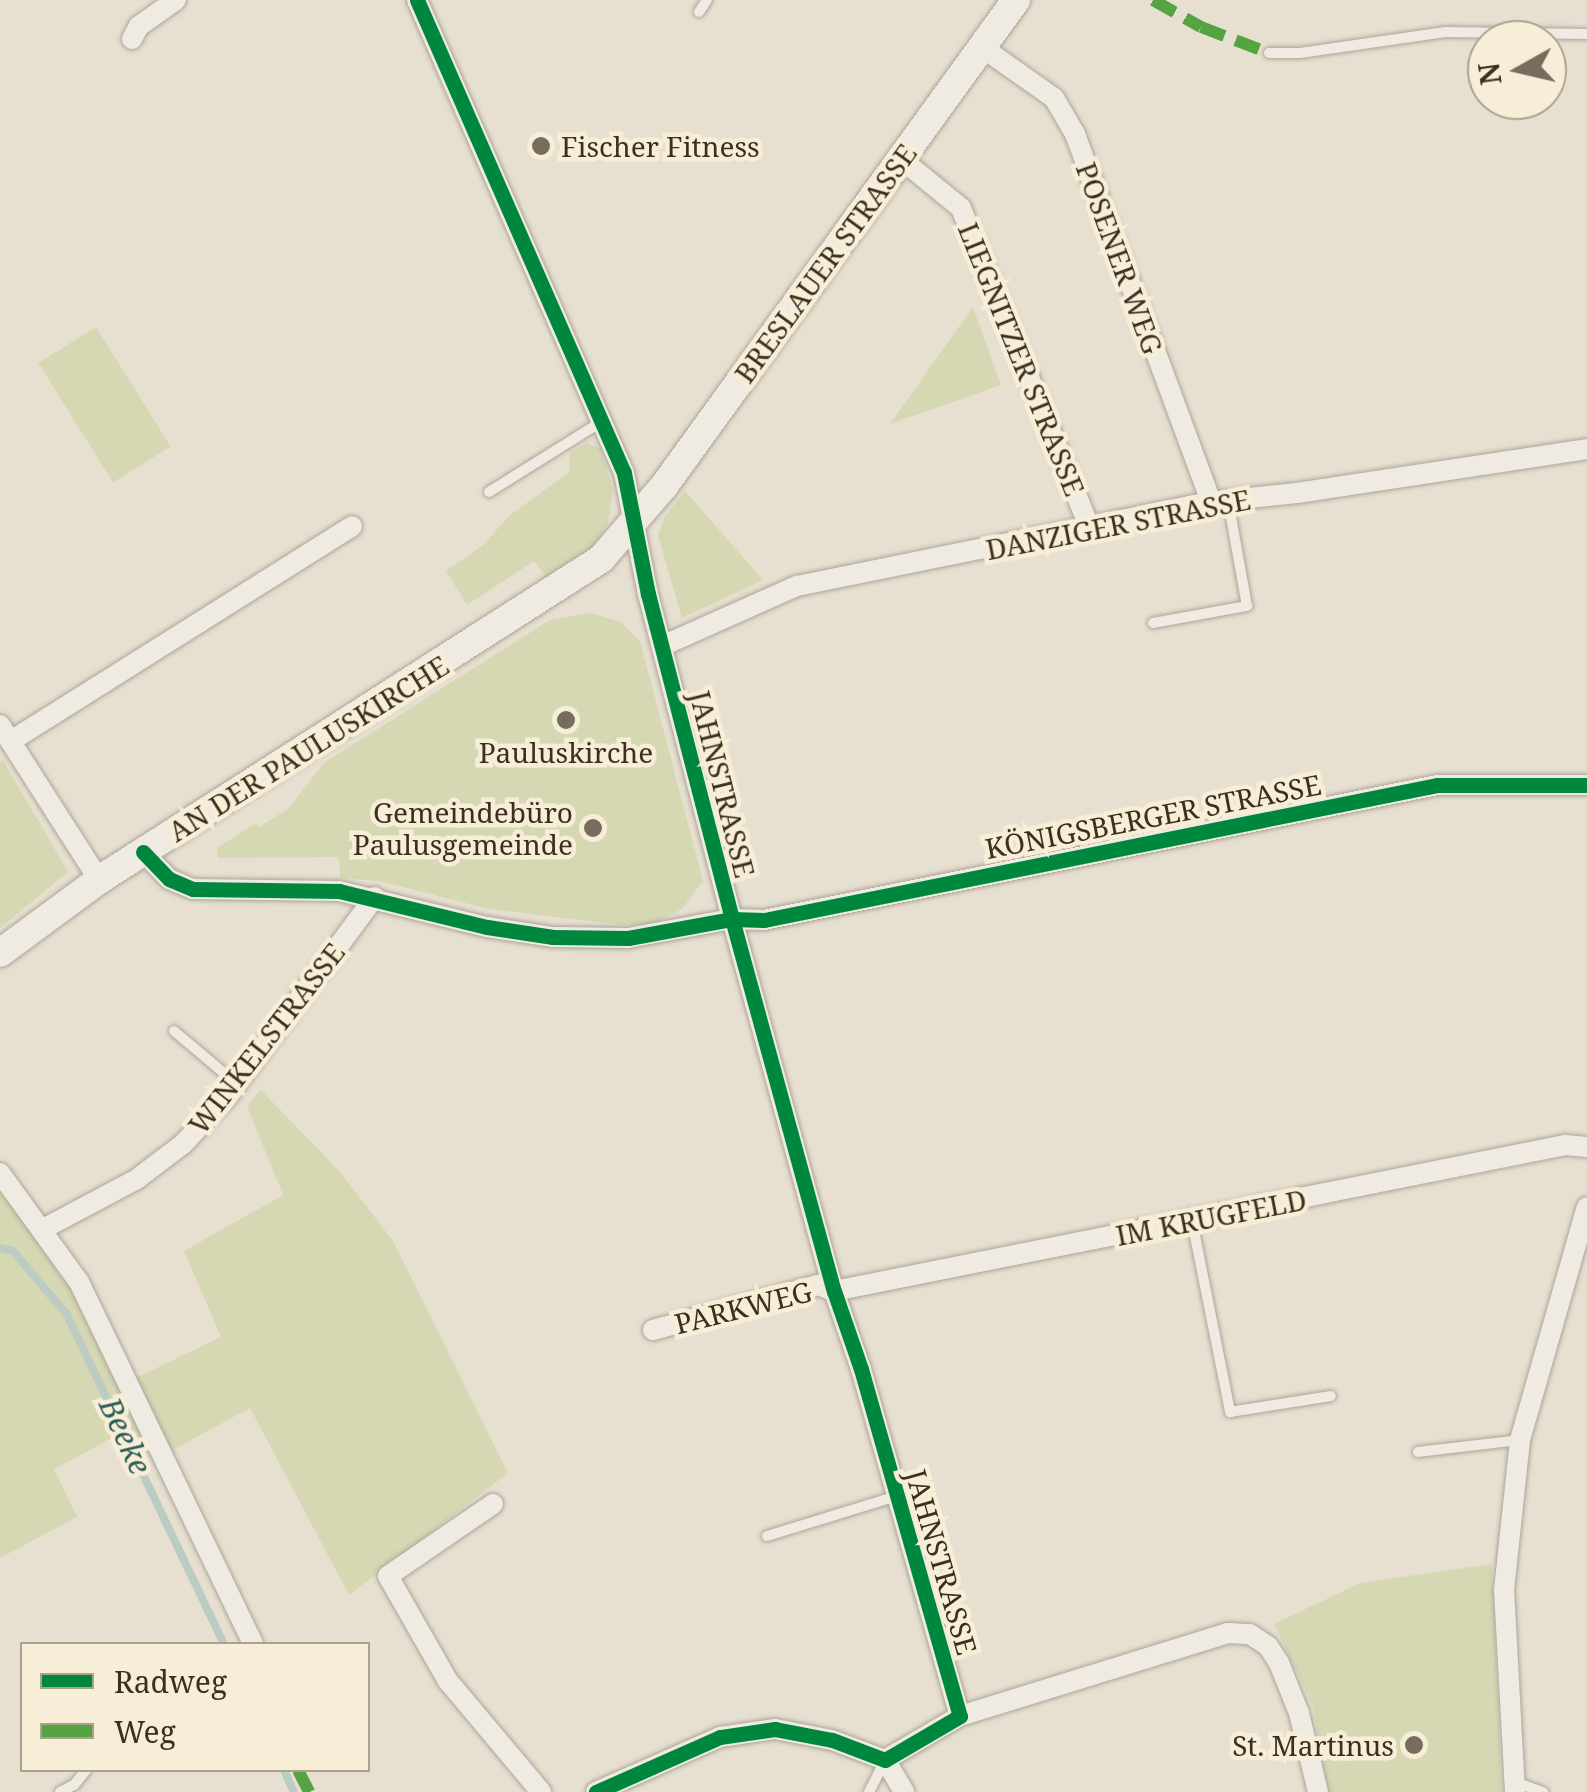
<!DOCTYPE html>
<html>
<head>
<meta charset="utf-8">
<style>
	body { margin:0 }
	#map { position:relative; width:1587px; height:1792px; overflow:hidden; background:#e7e0d1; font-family:"Noto Serif",serif }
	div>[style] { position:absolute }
	.green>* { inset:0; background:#d6d7b3; transform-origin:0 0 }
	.stream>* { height:8px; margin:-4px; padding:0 4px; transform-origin:4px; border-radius:4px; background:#bcccc2 }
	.roads { filter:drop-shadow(0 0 2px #ada599) drop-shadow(0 0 2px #ada599) }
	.lane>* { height:10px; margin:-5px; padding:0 5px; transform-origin:5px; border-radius:5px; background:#efebe3 }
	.street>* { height:20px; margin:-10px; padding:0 10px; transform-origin:10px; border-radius:10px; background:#efebe3 }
	.secondary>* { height:28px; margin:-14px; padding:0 14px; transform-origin:14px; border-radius:14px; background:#efebe3 }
	.quiet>* { height:12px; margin-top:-6px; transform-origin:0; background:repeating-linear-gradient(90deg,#54a441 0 25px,transparent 0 37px) }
	.cycleway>* { height:15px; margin:-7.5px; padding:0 7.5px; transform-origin:7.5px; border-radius:7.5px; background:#00873e }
	.dots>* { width:28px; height:28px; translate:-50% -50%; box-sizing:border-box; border:5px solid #f7eed8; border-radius:50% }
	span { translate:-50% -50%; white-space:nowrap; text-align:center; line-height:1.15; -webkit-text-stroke:9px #f7eed8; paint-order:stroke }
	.poi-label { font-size:28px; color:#3d2e20 }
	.left { translate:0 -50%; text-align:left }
	.right { translate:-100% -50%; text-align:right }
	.street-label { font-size:28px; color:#3d2e20 }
	.water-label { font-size:30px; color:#2f5d5a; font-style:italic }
	.legend { position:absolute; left:20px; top:1642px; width:350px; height:130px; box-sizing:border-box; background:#f7eed8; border:2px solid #ada18e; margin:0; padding:12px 18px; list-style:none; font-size:30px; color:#3d2e20 }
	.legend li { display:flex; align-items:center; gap:20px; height:50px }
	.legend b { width:50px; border:2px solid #ada18e }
	.north { position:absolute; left:1467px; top:20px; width:100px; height:100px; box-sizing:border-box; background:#f7eed8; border:2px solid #ada18e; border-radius:50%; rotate:262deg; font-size:28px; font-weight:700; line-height:40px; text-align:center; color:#3d2e20 }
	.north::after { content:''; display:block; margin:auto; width:35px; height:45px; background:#786c5e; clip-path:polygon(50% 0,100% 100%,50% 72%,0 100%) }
</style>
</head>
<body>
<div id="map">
	<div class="green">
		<div style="clip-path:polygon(973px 307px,1001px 385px,890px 424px)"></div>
		<div style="left:96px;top:327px;width:141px;height:68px;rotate:58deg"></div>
		<div style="clip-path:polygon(587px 443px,600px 448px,613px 489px,608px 522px,597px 544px,549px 580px,534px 561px,467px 605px,446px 571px,483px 545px,509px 516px,569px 472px,570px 452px)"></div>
		<div style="clip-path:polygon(685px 491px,763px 580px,682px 618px,658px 536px,664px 518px)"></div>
		<div style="clip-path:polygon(590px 613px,621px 622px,640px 641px,703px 881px,682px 909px,655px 923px,623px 925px,489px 909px,379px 881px,340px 878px,339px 857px,218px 858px,217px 848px,256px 823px,259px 827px,288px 809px,324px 763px,550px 620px)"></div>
		<div style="clip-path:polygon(3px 760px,68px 872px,0 928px,0 762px)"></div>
		<div style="clip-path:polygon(261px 1090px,341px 1173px,393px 1241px,508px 1473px,349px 1595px,250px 1408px,158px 1458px,118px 1435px,54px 1469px,77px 1517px,0 1558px,0 1186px,69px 1277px,123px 1384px,221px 1337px,184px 1251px,283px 1195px,247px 1106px)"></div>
		<div style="clip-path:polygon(1492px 1564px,1502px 1792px,1327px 1792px,1313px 1706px,1274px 1624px,1360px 1583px)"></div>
	</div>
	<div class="stream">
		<div style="left:0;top:1248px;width:13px;rotate:13deg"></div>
		<div style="left:13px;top:1251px;width:84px;rotate:49.8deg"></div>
		<div style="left:67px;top:1315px;width:365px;rotate:64.5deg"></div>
		<div style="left:284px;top:1770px;width:24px;rotate:66deg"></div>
	</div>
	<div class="roads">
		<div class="lane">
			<div style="left:699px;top:12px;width:14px;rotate:-56deg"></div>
			<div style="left:1269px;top:53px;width:31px"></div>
			<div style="left:1300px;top:53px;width:147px;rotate:-8.2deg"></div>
			<div style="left:1445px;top:32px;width:142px;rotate:0.8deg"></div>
			<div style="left:489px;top:492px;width:132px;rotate:-32deg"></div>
			<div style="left:1153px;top:623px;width:96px;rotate:-10.3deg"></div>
			<div style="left:1247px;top:606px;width:108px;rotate:-100.2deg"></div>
			<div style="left:174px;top:1031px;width:82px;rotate:40.1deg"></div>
			<div style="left:1192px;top:1221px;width:195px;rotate:78.7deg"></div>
			<div style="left:1230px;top:1412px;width:102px;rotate:-9deg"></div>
			<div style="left:1418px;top:1452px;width:103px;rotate:-6.7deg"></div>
			<div style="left:767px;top:1536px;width:136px;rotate:-17.1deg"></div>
			<div style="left:1515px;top:1782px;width:30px;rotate:20deg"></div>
			<div style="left:60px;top:1792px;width:16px;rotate:-27deg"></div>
			<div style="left:74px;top:1785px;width:19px;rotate:-51deg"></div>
			<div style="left:869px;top:1792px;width:35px;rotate:-63deg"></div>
		</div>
		<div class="street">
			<div style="left:417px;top:0;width:516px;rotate:66.36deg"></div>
			<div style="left:624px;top:473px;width:123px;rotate:78.8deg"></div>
			<div style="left:648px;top:594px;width:336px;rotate:75.5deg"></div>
			<div style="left:732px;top:919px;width:386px;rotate:74.7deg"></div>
			<div style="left:834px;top:1291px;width:83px;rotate:70.9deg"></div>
			<div style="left:861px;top:1369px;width:361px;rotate:74.1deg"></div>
			<div style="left:132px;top:39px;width:15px;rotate:-62deg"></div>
			<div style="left:139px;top:26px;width:45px;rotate:-35.1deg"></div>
			<div style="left:983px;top:48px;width:87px;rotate:35.2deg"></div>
			<div style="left:1054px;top:98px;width:42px;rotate:59.7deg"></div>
			<div style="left:1075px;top:134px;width:392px;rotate:69.7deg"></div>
			<div style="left:901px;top:159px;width:77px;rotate:39.2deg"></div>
			<div style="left:961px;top:208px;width:344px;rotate:68.1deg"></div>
			<div style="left:662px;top:646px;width:148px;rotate:-24deg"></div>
			<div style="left:797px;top:586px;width:422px;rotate:-11.5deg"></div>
			<div style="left:1211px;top:502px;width:86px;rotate:-6deg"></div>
			<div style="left:1297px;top:493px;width:293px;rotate:-8.6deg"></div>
			<div style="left:0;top:725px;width:184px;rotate:57.4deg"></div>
			<div style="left:11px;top:741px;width:403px;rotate:-32.2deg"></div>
			<div style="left:143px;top:852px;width:37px;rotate:46deg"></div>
			<div style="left:169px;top:879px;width:26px;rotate:23deg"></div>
			<div style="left:193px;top:889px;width:146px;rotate:0.8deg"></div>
			<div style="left:339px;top:891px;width:152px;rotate:13.7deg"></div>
			<div style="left:487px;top:927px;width:67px;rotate:8.6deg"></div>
			<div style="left:553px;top:937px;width:75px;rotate:0.8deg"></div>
			<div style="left:628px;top:938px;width:106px;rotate:-10.4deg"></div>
			<div style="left:732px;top:919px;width:32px;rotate:2deg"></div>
			<div style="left:764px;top:920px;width:686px;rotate:-11.34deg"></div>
			<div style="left:1437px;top:785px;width:150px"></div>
			<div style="left:0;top:1173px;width:135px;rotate:54.1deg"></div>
			<div style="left:79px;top:1282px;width:402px;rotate:64.3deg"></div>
			<div style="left:43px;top:1229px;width:106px;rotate:-28deg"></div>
			<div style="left:137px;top:1179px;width:58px;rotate:-37.3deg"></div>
			<div style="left:183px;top:1144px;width:63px;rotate:-46.9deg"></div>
			<div style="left:226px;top:1098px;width:250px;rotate:-53.5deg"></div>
			<div style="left:653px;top:1330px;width:171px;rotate:-15.3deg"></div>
			<div style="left:818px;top:1285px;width:17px;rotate:21deg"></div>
			<div style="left:834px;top:1291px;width:745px;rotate:-11.29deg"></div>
			<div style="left:1565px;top:1145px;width:22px;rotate:5deg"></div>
			<div style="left:493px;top:1504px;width:127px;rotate:145.6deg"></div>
			<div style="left:388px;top:1576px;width:121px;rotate:60.3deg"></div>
			<div style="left:448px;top:1681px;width:145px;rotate:50deg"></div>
			<div style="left:885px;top:1760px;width:37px;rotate:59deg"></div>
			<div style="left:596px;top:1792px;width:136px;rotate:-23.9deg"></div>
			<div style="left:720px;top:1737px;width:56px;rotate:-8.3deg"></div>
			<div style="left:775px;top:1729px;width:58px;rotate:10.9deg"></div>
			<div style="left:832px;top:1740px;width:57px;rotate:20.7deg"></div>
			<div style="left:885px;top:1760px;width:87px;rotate:-30.4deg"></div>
			<div style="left:960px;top:1716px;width:281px;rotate:-17.2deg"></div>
			<div style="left:1228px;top:1633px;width:22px;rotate:3deg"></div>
			<div style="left:1250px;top:1634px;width:22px;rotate:34deg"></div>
			<div style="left:1268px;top:1646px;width:20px;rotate:57deg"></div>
			<div style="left:1279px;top:1663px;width:54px;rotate:68.2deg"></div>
			<div style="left:1299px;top:1713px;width:81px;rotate:76.5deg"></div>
			<div style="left:1515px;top:1792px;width:202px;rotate:-93.1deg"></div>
			<div style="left:1504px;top:1590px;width:151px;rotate:-83.9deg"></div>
			<div style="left:1520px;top:1440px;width:242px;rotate:-74deg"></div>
		</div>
		<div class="secondary">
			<div style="left:0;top:953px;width:123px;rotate:-36.4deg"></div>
			<div style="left:99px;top:880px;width:596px;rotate:-32.6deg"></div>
			<div style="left:601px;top:559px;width:96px;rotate:-49.2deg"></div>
			<div style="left:664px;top:486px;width:600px;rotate:-54.08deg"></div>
		</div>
	</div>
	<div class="quiet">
		<div style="left:1153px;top:0;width:55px;rotate:29.4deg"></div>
		<div style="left:1201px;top:27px;width:73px;rotate:20.9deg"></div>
		<div style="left:298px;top:1770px;width:25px;rotate:63deg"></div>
	</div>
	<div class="cycleway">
		<div style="left:417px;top:0;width:516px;rotate:66.36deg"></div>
		<div style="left:624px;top:473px;width:123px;rotate:78.8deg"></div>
		<div style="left:648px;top:594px;width:336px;rotate:75.5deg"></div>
		<div style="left:732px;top:919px;width:386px;rotate:74.7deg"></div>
		<div style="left:834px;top:1291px;width:83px;rotate:70.9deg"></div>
		<div style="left:861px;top:1369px;width:361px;rotate:74.1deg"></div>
		<div style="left:960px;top:1716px;width:87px;rotate:149.6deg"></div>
		<div style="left:885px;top:1760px;width:57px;rotate:-159.3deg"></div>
		<div style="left:832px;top:1740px;width:58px;rotate:-169.1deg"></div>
		<div style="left:775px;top:1729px;width:56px;rotate:171.7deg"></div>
		<div style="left:720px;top:1737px;width:136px;rotate:156.1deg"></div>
		<div style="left:143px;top:852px;width:37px;rotate:46deg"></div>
		<div style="left:169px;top:879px;width:26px;rotate:23deg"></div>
		<div style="left:193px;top:889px;width:146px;rotate:0.8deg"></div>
		<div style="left:339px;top:891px;width:152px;rotate:13.7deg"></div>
		<div style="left:487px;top:927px;width:67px;rotate:8.6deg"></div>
		<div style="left:553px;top:937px;width:75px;rotate:0.8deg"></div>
		<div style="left:628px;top:938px;width:106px;rotate:-10.4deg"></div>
		<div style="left:732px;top:919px;width:32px;rotate:2deg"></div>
		<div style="left:764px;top:920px;width:686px;rotate:-11.34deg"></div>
		<div style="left:1437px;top:785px;width:150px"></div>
	</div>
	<div class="dots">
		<div style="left:541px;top:146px;background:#786c5e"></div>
		<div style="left:566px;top:720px;background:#786c5e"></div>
		<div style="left:593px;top:828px;background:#786c5e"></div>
		<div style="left:1414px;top:1745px;background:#786c5e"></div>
	</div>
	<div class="poi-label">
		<span class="left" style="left:561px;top:146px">Fischer Fitness</span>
		<span style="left:566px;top:752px">Pauluskirche</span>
		<span class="right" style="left:573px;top:828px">Gemeindebüro<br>Paulusgemeinde</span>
		<span class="right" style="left:1394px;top:1745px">St. Martinus</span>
	</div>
	<div class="street-label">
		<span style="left:1120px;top:258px;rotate:70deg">POSENER WEG</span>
		<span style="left:825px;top:263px;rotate:-54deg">BRESLAUER STRASSE</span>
		<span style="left:1022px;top:359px;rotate:68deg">LIEGNITZER STRASSE</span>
		<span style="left:1118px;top:524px;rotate:-11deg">DANZIGER STRASSE</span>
		<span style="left:308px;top:748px;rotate:-32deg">AN DER PAULUSKIRCHE</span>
		<span style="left:723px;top:784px;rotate:76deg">JAHNSTRASSE</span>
		<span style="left:1153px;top:816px;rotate:-11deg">KÖNIGSBERGER STRASSE</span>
		<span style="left:266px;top:1038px;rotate:-52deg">WINKELSTRASSE</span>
		<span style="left:1211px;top:1217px;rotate:-11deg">IM KRUGFELD</span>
		<span style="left:743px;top:1307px;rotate:-14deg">PARKWEG</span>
		<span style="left:942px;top:1562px;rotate:74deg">JAHNSTRASSE</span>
	</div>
	<div class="water-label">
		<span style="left:125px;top:1436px;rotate:65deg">Beeke</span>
	</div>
	<ul class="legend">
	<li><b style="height:12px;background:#00873e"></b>Radweg</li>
	<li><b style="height:12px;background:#54a441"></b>Weg</li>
	</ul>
	<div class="north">N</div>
</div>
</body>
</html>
